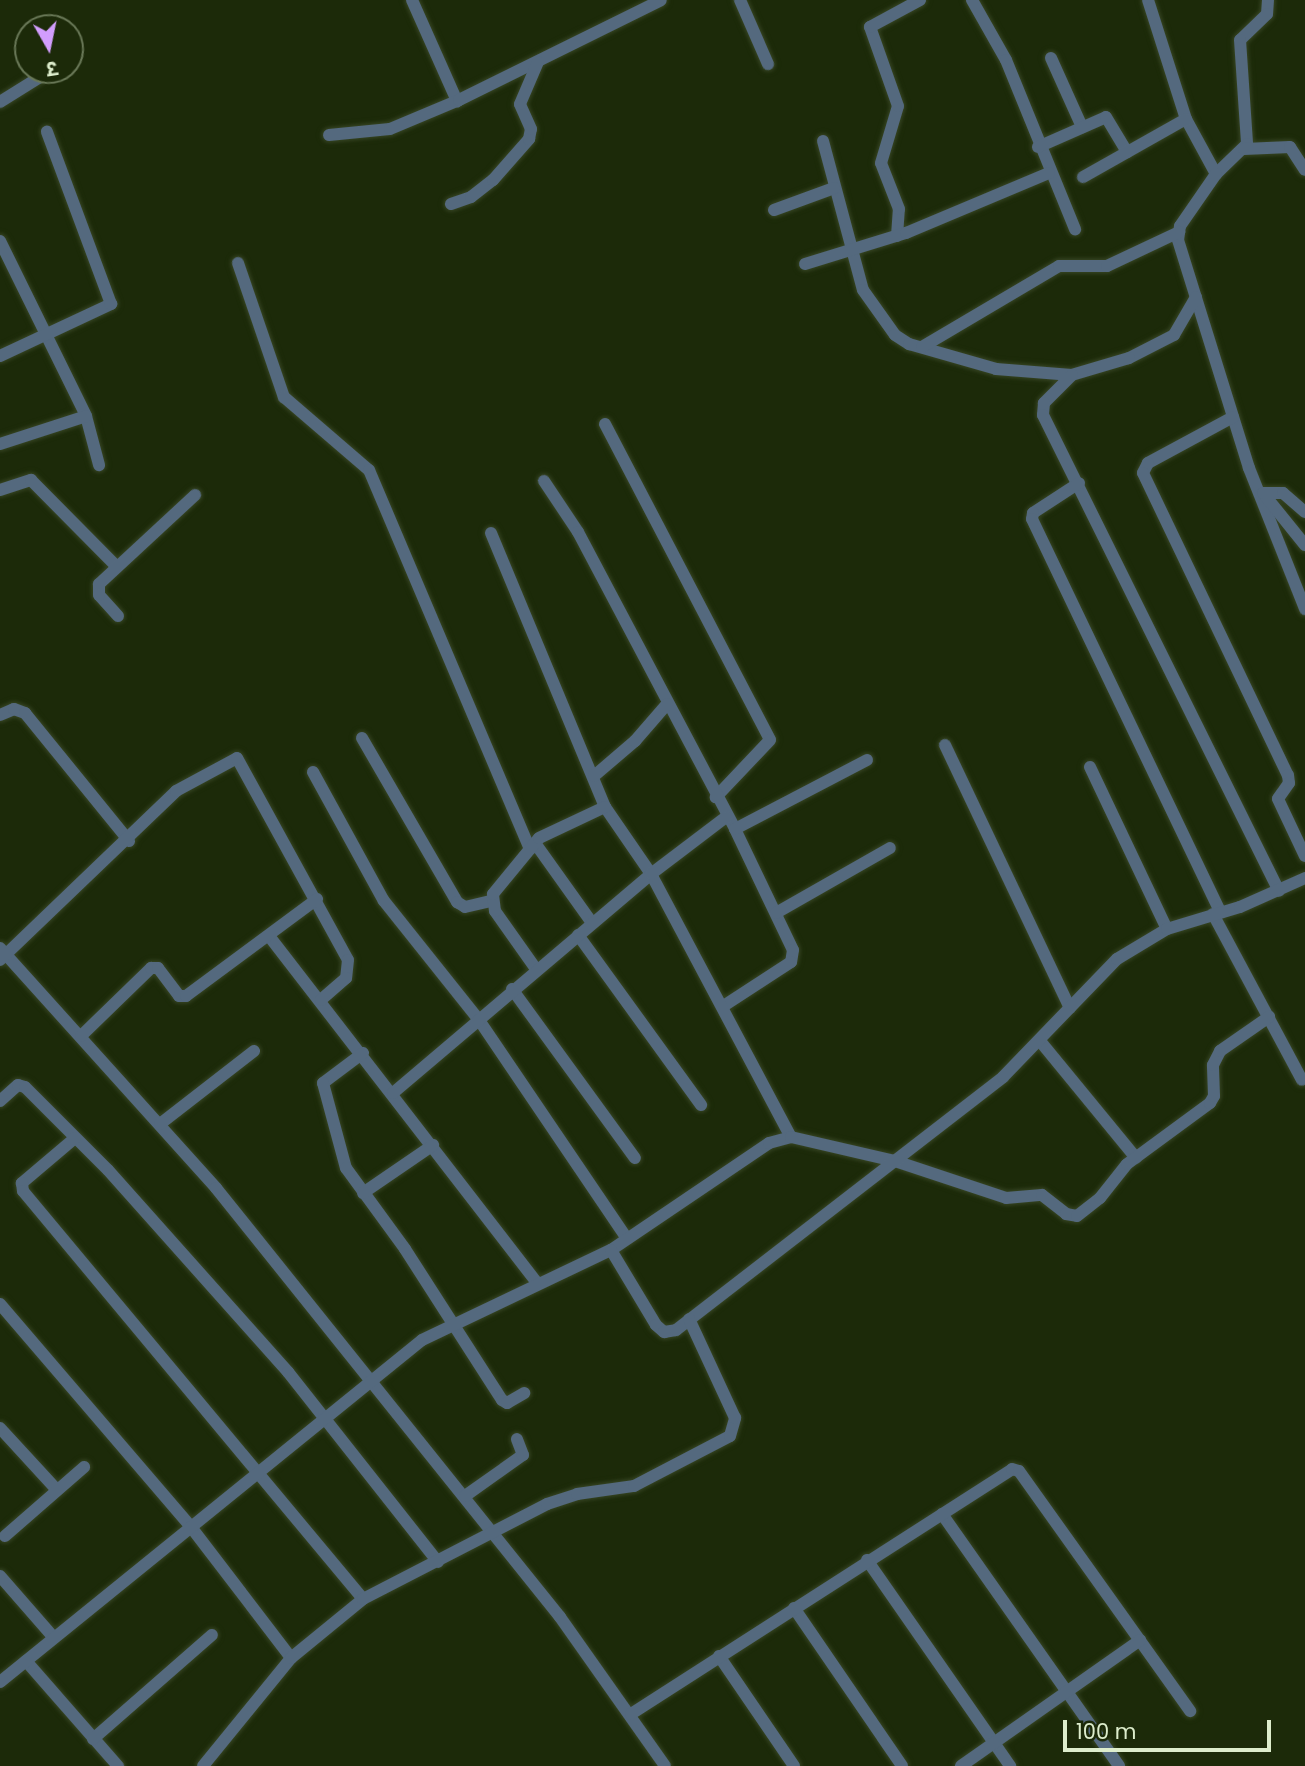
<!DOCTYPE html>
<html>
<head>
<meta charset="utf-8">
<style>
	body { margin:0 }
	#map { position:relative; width:1305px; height:1766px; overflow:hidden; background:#1c2a09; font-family:Poppins,"Noto Sans Devanagari",sans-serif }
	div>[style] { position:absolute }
	.roads { filter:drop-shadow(0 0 2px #374524) drop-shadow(0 0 2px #374524) }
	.street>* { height:12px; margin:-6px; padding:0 6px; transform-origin:6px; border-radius:6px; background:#54697e }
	span { translate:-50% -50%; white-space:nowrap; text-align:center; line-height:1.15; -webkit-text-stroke:7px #1c2a09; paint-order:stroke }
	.north { position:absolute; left:14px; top:14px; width:70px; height:70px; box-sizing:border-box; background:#1c2a09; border:2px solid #697857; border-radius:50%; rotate:171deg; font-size:19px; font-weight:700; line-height:28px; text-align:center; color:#ddedcc }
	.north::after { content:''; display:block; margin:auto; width:24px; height:32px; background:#d29dfd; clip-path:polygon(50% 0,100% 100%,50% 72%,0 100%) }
	.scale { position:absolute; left:1063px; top:1720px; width:208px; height:32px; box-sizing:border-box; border:4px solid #ddedcc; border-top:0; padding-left:9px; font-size:21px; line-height:24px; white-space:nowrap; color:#ddedcc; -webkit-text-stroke:5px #1c2a09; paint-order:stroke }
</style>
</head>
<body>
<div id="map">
	<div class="roads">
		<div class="street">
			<div style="left:412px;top:0;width:111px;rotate:66deg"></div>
			<div style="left:740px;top:0;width:70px;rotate:66.4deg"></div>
			<div style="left:972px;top:0;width:69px;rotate:60.5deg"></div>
			<div style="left:1006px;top:60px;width:183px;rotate:67.8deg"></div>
			<div style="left:1148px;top:0;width:125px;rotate:72.3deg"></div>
			<div style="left:1186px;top:119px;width:63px;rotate:61.4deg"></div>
			<div style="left:1268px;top:0;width:14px;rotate:94deg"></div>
			<div style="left:1267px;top:14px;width:37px;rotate:136deg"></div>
			<div style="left:1240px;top:40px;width:104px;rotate:86.1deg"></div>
			<div style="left:1247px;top:144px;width:43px;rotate:135.9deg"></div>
			<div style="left:1216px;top:174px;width:63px;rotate:124.7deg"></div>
			<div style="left:1180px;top:226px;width:14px;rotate:98deg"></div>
			<div style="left:1178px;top:240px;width:239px;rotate:72.7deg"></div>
			<div style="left:1249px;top:468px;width:152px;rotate:68.3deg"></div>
			<div style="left:1051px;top:58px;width:76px;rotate:65.8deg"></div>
			<div style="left:0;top:102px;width:47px;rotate:-32deg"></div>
			<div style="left:329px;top:135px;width:61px;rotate:-5.6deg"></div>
			<div style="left:390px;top:129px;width:75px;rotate:-22.8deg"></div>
			<div style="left:459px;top:100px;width:225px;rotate:-26.3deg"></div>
			<div style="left:823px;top:141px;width:154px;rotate:75deg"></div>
			<div style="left:863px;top:290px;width:55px;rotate:54.6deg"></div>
			<div style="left:895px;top:335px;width:17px;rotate:33deg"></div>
			<div style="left:909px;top:344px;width:91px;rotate:16deg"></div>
			<div style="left:996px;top:369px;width:76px;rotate:4.5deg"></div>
			<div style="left:1038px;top:147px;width:74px;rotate:-23.8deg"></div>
			<div style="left:1106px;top:117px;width:41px;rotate:59deg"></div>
			<div style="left:1244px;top:149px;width:46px;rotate:-2.5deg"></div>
			<div style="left:1290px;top:147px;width:27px;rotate:57deg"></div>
			<div style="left:1083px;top:177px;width:118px;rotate:-29.4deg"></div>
			<div style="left:451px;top:204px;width:21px;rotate:-19deg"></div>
			<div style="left:471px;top:197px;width:28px;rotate:-38deg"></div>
			<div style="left:493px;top:180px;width:55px;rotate:-48.7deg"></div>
			<div style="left:529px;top:139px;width:10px;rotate:-79deg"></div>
			<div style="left:531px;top:129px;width:27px;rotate:-114deg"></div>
			<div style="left:520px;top:104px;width:46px;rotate:-66.8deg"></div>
			<div style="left:774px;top:210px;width:64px;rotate:-20.1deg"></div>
			<div style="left:897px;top:236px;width:27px;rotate:-86deg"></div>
			<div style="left:899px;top:209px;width:49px;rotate:-111.4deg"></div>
			<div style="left:881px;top:163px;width:59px;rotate:-73.4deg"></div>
			<div style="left:898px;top:106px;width:84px;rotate:-109.5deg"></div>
			<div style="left:870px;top:27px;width:57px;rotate:-28.4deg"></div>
			<div style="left:0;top:241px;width:195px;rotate:63.8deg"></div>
			<div style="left:86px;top:416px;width:51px;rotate:75.1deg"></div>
			<div style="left:238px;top:263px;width:142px;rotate:71.1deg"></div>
			<div style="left:284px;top:397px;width:112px;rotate:40.7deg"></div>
			<div style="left:369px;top:470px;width:412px;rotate:67deg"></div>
			<div style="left:805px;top:264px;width:106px;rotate:-17.1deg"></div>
			<div style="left:906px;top:233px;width:155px;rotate:-22.8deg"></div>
			<div style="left:1196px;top:297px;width:44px;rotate:120.1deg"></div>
			<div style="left:1174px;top:335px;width:51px;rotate:152.9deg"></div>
			<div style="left:1129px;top:358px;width:59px;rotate:163.4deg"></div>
			<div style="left:1072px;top:375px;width:40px;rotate:135deg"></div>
			<div style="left:1044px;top:403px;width:12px;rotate:95deg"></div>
			<div style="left:1043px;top:415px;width:531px;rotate:63.63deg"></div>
			<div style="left:922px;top:347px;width:159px;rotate:-30.6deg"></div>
			<div style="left:1059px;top:266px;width:48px"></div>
			<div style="left:1107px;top:266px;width:80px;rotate:-25.3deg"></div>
			<div style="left:0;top:356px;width:123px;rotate:-25.1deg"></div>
			<div style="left:111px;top:304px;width:184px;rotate:-110.4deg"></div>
			<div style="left:1233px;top:417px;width:97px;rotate:151.6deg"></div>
			<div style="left:1148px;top:463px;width:11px;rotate:117deg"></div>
			<div style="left:1143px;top:473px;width:335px;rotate:64.4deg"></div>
			<div style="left:1288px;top:775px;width:8px;rotate:83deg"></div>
			<div style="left:1289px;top:783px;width:19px;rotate:125deg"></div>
			<div style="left:1278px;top:799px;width:63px;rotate:64.7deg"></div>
			<div style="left:605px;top:424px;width:356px;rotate:62.4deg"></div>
			<div style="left:770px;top:740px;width:79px;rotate:133.5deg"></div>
			<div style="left:0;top:444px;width:90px;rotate:-18deg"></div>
			<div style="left:544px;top:481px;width:61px;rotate:56.3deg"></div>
			<div style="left:578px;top:532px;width:336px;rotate:62.1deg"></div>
			<div style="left:735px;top:829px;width:134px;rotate:64.4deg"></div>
			<div style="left:793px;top:950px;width:12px;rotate:99deg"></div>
			<div style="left:791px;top:962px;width:82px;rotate:146.9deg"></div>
			<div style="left:1079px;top:483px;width:55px;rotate:146.9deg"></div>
			<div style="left:1033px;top:513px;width:6px;rotate:99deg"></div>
			<div style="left:1032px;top:519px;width:436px;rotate:64.4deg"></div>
			<div style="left:0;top:490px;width:33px;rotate:-18deg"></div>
			<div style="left:31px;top:480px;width:121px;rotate:45.3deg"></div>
			<div style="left:1263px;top:493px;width:67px;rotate:51.1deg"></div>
			<div style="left:1263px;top:493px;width:20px"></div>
			<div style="left:1283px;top:493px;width:29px;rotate:41deg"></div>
			<div style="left:491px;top:533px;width:297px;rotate:67.4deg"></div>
			<div style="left:605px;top:807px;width:81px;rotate:55.5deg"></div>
			<div style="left:651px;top:874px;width:298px;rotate:62deg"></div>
			<div style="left:118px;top:616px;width:28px;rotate:-132deg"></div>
			<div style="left:99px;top:595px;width:11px;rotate:-90deg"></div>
			<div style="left:99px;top:584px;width:131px;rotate:-42.8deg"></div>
			<div style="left:0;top:715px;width:15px;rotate:-23deg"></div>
			<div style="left:14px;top:709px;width:12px;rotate:20deg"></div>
			<div style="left:25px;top:713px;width:165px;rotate:50.9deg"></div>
			<div style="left:362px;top:738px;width:190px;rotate:59.9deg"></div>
			<div style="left:457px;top:902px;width:9px;rotate:32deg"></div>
			<div style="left:465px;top:907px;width:28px;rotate:-13deg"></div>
			<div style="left:945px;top:745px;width:291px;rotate:64.6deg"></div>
			<div style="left:1090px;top:767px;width:179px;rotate:64.6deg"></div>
			<div style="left:313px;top:772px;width:147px;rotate:61.2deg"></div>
			<div style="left:384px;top:901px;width:152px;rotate:51.4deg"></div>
			<div style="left:479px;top:1020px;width:264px;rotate:55.9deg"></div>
			<div style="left:594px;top:776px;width:54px;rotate:-40.5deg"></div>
			<div style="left:635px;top:741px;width:49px;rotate:-49.1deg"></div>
			<div style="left:735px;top:829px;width:149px;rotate:-27.6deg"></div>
			<div style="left:535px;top:843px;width:98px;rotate:54.5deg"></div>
			<div style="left:776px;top:913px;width:131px;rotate:-29.7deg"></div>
			<div style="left:1213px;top:914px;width:188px;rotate:61.8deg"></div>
			<div style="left:578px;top:935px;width:210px;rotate:54.1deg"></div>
			<div style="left:269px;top:936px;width:438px;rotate:52.3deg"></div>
			<div style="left:0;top:948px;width:323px;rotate:48deg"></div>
			<div style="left:216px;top:1188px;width:550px;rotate:51.28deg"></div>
			<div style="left:560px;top:1617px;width:182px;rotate:54.8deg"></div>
			<div style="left:0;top:960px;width:244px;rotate:-43.8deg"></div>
			<div style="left:176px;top:791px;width:69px;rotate:-28.4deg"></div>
			<div style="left:237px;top:758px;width:230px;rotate:61.2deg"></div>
			<div style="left:348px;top:960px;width:18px;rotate:96deg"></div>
			<div style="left:346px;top:978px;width:33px;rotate:139deg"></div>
			<div style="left:536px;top:969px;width:71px;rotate:-125.3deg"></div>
			<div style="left:495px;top:911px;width:17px;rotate:-97deg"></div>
			<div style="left:493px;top:894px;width:72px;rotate:-50.6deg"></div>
			<div style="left:539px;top:838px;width:73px;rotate:-25.2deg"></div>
			<div style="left:512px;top:989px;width:209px;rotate:54deg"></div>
			<div style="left:81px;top:1036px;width:98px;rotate:-44.2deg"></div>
			<div style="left:151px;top:968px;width:7px"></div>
			<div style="left:158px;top:968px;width:35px;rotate:53deg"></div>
			<div style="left:179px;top:996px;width:7px"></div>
			<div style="left:186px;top:996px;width:163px;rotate:-36.5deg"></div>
			<div style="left:1040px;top:1041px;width:151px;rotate:50.6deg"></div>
			<div style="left:363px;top:1053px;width:50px;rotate:143.1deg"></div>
			<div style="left:323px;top:1083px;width:88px;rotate:74.9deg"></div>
			<div style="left:346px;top:1168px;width:100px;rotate:53.9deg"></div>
			<div style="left:405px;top:1249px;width:179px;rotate:57.3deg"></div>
			<div style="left:502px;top:1400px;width:6px;rotate:31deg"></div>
			<div style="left:507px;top:1403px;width:20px;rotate:-30deg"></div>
			<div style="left:393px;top:1093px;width:338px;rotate:-40.3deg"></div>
			<div style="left:651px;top:874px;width:94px;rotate:-37.2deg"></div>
			<div style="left:0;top:1101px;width:24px;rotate:-42deg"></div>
			<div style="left:18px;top:1085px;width:7px;rotate:16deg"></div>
			<div style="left:25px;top:1087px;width:117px;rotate:45deg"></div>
			<div style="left:108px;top:1170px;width:271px;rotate:48.3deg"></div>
			<div style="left:288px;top:1372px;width:242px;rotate:51.7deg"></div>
			<div style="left:160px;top:1124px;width:119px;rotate:-37.8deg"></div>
			<div style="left:75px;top:1138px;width:70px;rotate:139.7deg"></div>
			<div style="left:22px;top:1183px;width:8px;rotate:83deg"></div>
			<div style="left:23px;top:1191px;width:531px;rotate:50.19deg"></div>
			<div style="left:363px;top:1193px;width:85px;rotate:-34.4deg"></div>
			<div style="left:611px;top:1250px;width:191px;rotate:-34.1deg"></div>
			<div style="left:769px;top:1143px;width:23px;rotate:-15deg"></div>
			<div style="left:791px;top:1137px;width:107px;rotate:13deg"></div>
			<div style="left:895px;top:1161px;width:117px;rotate:18.4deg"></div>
			<div style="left:1006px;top:1198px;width:36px;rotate:-5deg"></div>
			<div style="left:1042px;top:1195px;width:31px;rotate:38deg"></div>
			<div style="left:1066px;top:1214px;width:11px;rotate:10deg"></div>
			<div style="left:1077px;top:1216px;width:29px;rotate:-38deg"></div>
			<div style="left:1100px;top:1198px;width:43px;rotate:-51.5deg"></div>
			<div style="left:1127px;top:1164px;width:103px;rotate:-36.3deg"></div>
			<div style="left:1210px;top:1103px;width:8px;rotate:-60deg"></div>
			<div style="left:1214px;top:1096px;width:31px;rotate:-92deg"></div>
			<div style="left:1213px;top:1065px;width:16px;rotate:-63deg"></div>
			<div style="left:1220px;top:1051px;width:60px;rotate:-34.8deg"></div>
			<div style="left:0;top:1304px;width:294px;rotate:49.4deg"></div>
			<div style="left:191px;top:1527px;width:165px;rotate:52.6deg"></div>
			<div style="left:0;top:1428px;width:84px;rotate:47.4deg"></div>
			<div style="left:465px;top:1496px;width:71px;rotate:-35.3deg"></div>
			<div style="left:523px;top:1455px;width:17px;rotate:-111deg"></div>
			<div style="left:942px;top:1514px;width:308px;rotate:54.9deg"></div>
			<div style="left:5px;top:1536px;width:105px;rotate:-41.1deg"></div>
			<div style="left:867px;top:1560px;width:251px;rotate:55.2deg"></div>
			<div style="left:0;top:1576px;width:82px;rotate:48.9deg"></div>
			<div style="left:794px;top:1608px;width:191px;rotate:55.6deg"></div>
			<div style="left:719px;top:1656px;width:133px;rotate:55.7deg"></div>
			<div style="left:26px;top:1661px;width:140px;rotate:48.8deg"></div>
			<div style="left:0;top:1682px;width:543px;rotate:-39.02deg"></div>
			<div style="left:422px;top:1340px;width:209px;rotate:-25.5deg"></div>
			<div style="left:611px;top:1250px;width:87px;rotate:59deg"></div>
			<div style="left:656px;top:1325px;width:11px;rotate:41deg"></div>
			<div style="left:664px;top:1332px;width:12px;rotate:-9deg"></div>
			<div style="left:676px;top:1330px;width:413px;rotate:-37.7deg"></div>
			<div style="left:1003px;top:1077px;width:164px;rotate:-46deg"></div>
			<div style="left:1117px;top:959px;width:58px;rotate:-31deg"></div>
			<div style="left:1167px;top:929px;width:76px;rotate:-16.8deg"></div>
			<div style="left:1240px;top:907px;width:71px;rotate:-24deg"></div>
			<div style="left:631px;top:1714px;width:453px;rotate:-32.7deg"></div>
			<div style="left:1012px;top:1469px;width:7px;rotate:16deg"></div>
			<div style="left:1019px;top:1471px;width:295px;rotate:54.5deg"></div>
			<div style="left:93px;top:1739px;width:158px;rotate:-41.2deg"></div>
			<div style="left:203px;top:1766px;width:139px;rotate:-50.8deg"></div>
			<div style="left:291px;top:1658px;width:93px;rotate:-39.3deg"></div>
			<div style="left:363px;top:1599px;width:207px;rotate:-27.3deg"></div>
			<div style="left:547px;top:1504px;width:32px;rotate:-18deg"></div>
			<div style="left:577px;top:1494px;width:58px;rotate:-8deg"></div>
			<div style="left:634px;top:1486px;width:108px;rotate:-27.5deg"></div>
			<div style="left:730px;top:1436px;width:19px;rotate:-74deg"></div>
			<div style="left:735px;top:1418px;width:109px;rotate:-114.9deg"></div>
			<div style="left:961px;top:1766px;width:219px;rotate:-35.1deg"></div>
		</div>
	</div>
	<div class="north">उ</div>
	<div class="scale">100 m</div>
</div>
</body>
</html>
